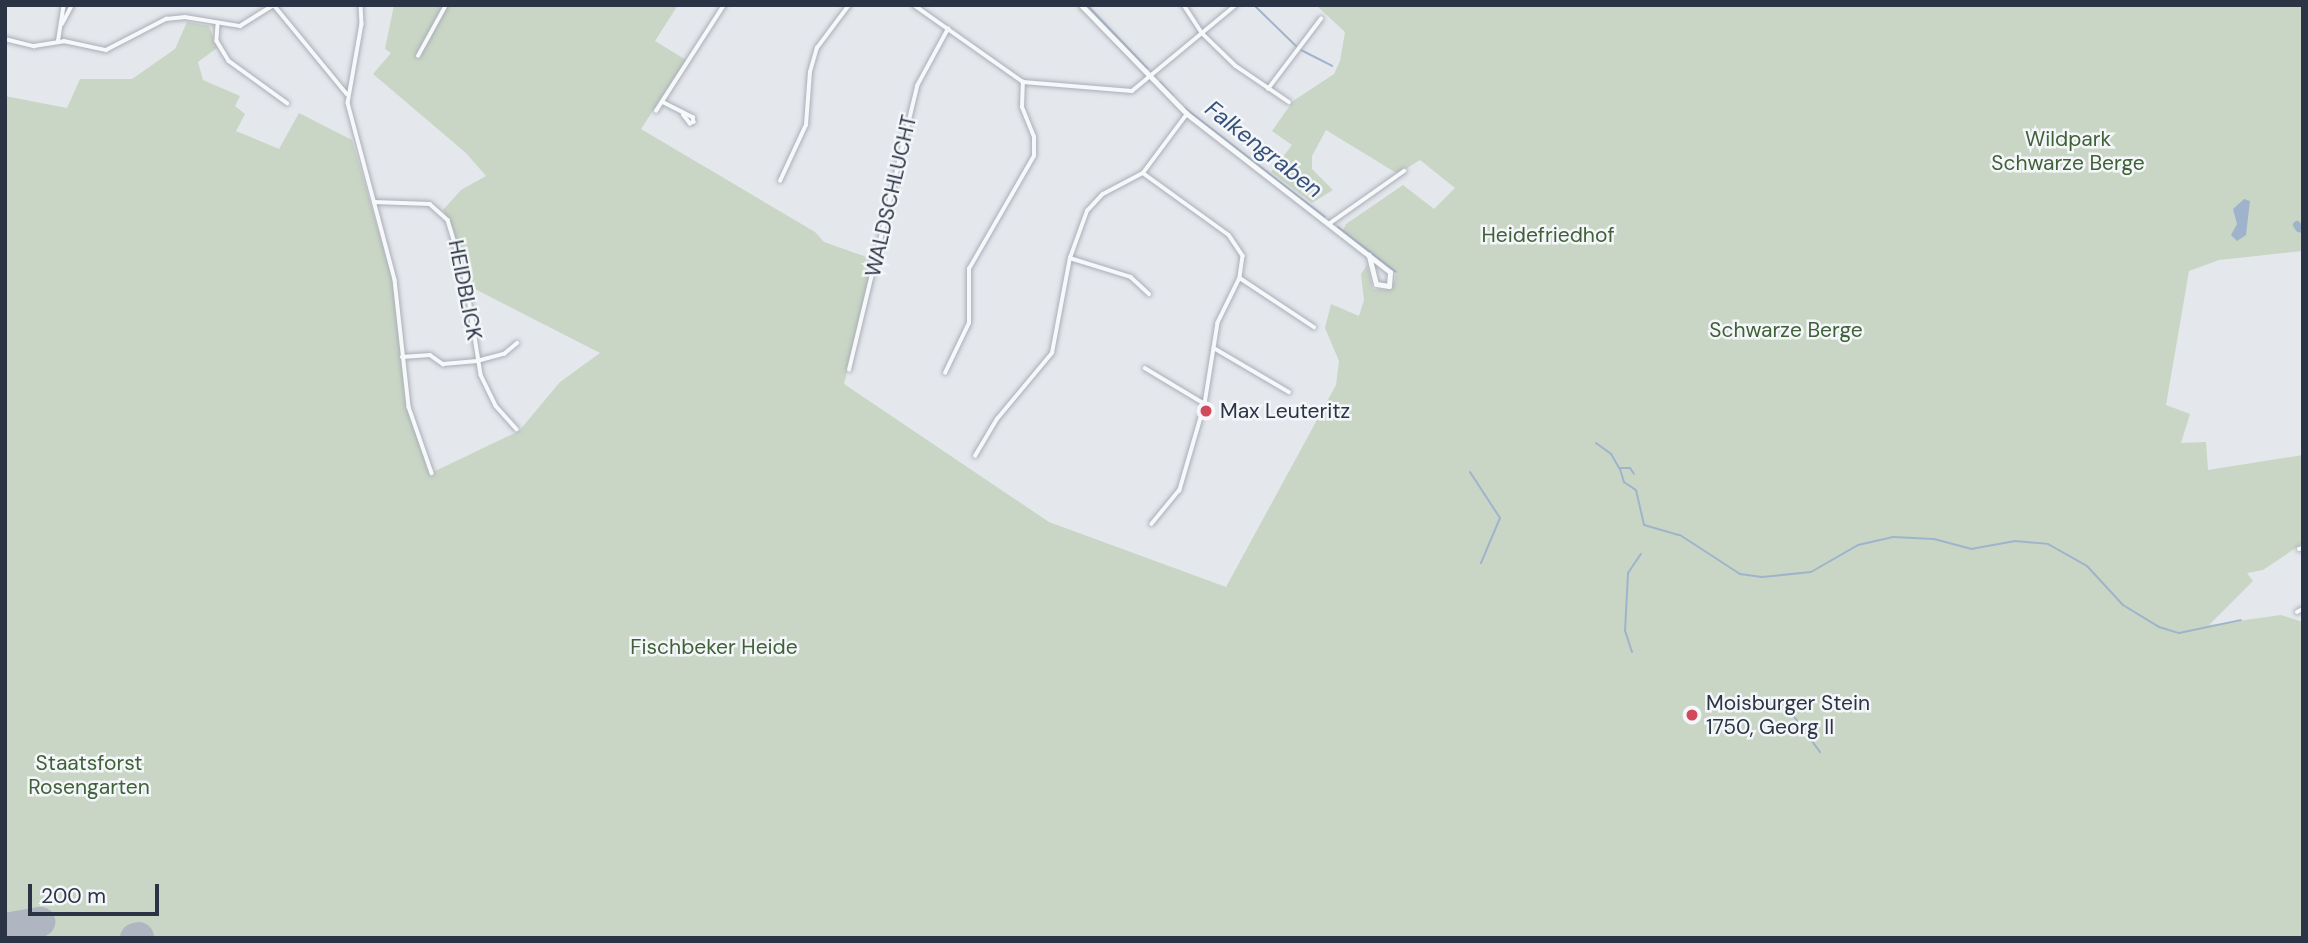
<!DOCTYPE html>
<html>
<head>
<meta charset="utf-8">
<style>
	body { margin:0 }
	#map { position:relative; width:2308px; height:943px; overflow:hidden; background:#e4e7ec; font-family:"DM Sans",sans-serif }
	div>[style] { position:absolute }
	.green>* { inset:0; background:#c9d6c5 }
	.water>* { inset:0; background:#9fb4cc }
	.stream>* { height:2px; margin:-1px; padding:0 1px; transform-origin:1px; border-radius:1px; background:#9fb4cc }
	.river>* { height:8px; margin:-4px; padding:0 4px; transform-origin:4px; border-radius:4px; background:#9fb4cc }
	.runway>* { height:30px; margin:-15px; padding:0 15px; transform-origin:15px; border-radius:15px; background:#b0b6c1 }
	.roads { filter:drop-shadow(0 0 2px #a9aeb7) drop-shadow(0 0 2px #a9aeb7) }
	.minor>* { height:3.5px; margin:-1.75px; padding:0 1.75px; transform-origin:1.75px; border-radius:1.75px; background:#f7f8fa }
	.tertiary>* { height:5px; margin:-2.5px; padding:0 2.5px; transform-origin:2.5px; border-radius:2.5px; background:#f7f8fa }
	.dots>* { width:19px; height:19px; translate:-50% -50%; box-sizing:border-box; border:4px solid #f4f6f9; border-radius:50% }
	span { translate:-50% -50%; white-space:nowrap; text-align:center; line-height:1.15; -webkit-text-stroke:5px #f4f6f9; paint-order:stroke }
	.park-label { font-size:21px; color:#3f6138 }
	.street-label { font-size:21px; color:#2b3445 }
	.poi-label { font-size:21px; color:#2b3445 }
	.left { translate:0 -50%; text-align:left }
	.water-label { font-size:23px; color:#34527a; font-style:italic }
	.frame { position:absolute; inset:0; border:7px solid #2b3445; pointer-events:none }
	.scale { position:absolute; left:28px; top:884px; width:131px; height:32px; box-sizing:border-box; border:4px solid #2b3445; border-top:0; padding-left:9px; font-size:21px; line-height:24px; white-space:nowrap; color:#2b3445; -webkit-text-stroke:5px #f4f6f9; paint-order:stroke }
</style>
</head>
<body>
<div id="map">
	<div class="green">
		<div style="clip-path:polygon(394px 5px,678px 5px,655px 41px,686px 60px,641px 129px,815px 232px,824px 242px,875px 260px,844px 384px,1049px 522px,1226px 587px,1336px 385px,1339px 361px,1325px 328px,1331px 304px,1359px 316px,1364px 300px,1361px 274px,1367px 265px,1373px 289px,1387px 290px,1395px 281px,1396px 273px,1342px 232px,1346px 224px,1403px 185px,1434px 209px,1455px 188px,1420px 160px,1398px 174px,1326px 130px,1312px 156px,1312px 169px,1333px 190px,1312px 203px,1271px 172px,1292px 145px,1272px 131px,1293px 101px,1334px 74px,1340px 61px,1345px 32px,1316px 5px,2303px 5px,2303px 251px,2219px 260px,2189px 271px,2166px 405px,2190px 414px,2181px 443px,2206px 442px,2208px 470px,2303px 455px,2303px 543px,2263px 570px,2247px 573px,2253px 581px,2209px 625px,2281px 615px,2303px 622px,2303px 938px,5px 938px,5px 96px,67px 108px,80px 79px,132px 79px,175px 49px,187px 22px,209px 26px,217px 48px,198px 62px,203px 80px,240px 96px,235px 106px,245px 114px,236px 131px,279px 149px,299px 113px,352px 140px,393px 281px,405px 398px,429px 474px,519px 431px,560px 382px,600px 353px,469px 286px,453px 229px,443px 210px,461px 190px,486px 176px,466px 153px,373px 74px,391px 53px,385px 49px)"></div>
	</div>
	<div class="water">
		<div style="clip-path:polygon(2244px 199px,2250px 201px,2246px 235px,2237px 241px,2231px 235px,2237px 224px,2233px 209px)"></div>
	</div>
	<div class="stream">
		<div style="left:1087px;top:5px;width:88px;rotate:46.4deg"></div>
		<div style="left:1254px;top:5px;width:63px;rotate:44.4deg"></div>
		<div style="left:1301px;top:50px;width:35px;rotate:27deg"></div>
		<div style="left:1160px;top:82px;width:19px;rotate:47deg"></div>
		<div style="left:1185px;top:108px;width:177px;rotate:37.9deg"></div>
		<div style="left:1338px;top:227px;width:73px;rotate:37.8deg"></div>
		<div style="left:1596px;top:443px;width:19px;rotate:36deg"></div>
		<div style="left:1611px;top:454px;width:16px;rotate:60deg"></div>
		<div style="left:1619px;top:468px;width:11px"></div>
		<div style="left:1630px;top:468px;width:7px;rotate:56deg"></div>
		<div style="left:1620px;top:469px;width:14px;rotate:73deg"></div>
		<div style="left:1624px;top:482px;width:14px;rotate:34deg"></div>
		<div style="left:1636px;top:490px;width:36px;rotate:77deg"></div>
		<div style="left:1644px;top:525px;width:37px;rotate:16deg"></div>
		<div style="left:1680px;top:535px;width:72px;rotate:33deg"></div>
		<div style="left:1740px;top:574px;width:22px;rotate:8deg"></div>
		<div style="left:1762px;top:577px;width:49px;rotate:-5.8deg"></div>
		<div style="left:1811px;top:572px;width:54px;rotate:-29.9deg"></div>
		<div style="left:1858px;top:545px;width:36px;rotate:-13deg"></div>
		<div style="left:1893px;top:537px;width:41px;rotate:2.8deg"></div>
		<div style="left:1934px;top:539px;width:38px;rotate:15deg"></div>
		<div style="left:1971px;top:549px;width:45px;rotate:-10.3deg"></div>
		<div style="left:2015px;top:541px;width:33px;rotate:5deg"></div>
		<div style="left:2048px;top:544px;width:45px;rotate:29.4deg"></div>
		<div style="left:2087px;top:566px;width:53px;rotate:47.3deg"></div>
		<div style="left:2123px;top:605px;width:42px;rotate:31.4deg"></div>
		<div style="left:2159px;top:627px;width:21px;rotate:17deg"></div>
		<div style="left:2179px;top:633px;width:63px;rotate:-11.8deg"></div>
		<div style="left:1470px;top:472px;width:55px;rotate:56.9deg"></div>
		<div style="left:1500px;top:518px;width:49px;rotate:112.9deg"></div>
		<div style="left:1632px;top:652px;width:22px;rotate:-108deg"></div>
		<div style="left:1625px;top:631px;width:58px;rotate:-87deg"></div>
		<div style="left:1628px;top:573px;width:23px;rotate:-56deg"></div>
		<div style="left:1790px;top:711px;width:51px;rotate:53.8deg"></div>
	</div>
	<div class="river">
		<div style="left:2297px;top:225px;width:4px;rotate:56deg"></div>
	</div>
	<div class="runway">
		<div style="left:5px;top:928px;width:36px;rotate:-10deg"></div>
		<div style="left:135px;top:938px;width:4px;rotate:-14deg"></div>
	</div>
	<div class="roads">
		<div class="minor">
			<div style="left:361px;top:5px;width:19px;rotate:87deg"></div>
			<div style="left:362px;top:24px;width:80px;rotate:100deg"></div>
			<div style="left:348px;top:103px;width:183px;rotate:75.1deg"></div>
			<div style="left:395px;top:280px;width:128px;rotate:83.7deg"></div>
			<div style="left:409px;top:407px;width:70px;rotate:70.8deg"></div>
			<div style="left:914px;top:5px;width:133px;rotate:35.2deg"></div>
			<div style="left:1023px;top:82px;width:109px;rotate:4.7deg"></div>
			<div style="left:1132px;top:91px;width:135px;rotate:-39.6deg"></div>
			<div style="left:1184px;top:5px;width:33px;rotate:57deg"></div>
			<div style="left:1202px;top:33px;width:47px;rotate:44.1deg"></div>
			<div style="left:1236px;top:66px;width:64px;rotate:34.2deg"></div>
			<div style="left:62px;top:24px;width:21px;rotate:-62deg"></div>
			<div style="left:218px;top:25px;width:16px;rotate:94deg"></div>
			<div style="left:217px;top:41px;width:23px;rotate:59deg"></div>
			<div style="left:229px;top:61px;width:72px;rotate:35.9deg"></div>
			<div style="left:5px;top:39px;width:30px;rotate:14deg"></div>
			<div style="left:34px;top:46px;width:30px;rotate:-9deg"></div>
			<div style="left:64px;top:41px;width:43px;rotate:12.1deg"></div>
			<div style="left:106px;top:50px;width:68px;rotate:-27.3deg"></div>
			<div style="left:166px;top:19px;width:19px;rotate:-6deg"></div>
			<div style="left:185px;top:17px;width:56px;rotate:9.3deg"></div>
			<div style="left:240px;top:26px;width:40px;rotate:-32deg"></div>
			<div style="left:274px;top:5px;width:115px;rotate:50.6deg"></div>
			<div style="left:58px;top:41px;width:36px;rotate:-81deg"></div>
			<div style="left:418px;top:56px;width:58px;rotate:-61.2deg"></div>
			<div style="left:1268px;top:89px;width:88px;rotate:-52.9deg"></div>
			<div style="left:663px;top:102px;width:34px;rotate:27deg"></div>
			<div style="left:693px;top:117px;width:5px;rotate:79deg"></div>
			<div style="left:694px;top:122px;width:4px;rotate:153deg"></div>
			<div style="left:690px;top:124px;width:11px;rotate:-128deg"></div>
			<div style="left:656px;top:111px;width:126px;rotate:-57.3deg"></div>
			<div style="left:1143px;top:173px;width:106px;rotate:35.8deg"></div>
			<div style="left:1229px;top:235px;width:25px;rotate:56deg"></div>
			<div style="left:1243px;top:256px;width:22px;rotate:98deg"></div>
			<div style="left:1240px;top:278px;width:50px;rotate:116.1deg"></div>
			<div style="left:1218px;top:323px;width:82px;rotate:99.1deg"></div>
			<div style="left:1205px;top:404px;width:90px;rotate:106.2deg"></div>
			<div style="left:1180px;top:490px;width:44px;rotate:129.5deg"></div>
			<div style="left:780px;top:181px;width:62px;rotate:-65.1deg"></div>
			<div style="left:806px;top:125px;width:53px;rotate:-85.7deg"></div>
			<div style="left:810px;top:72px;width:25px;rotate:-74deg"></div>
			<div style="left:817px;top:48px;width:54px;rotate:-53.3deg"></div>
			<div style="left:374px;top:202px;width:56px;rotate:2deg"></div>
			<div style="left:430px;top:204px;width:24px;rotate:42deg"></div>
			<div style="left:448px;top:220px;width:63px;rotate:73.3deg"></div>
			<div style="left:466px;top:280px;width:96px;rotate:81deg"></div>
			<div style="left:481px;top:375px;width:34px;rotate:64deg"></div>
			<div style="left:496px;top:406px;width:31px;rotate:48deg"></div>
			<div style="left:1329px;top:224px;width:92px;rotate:-35.2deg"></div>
			<div style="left:1070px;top:258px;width:64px;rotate:17.3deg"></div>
			<div style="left:1131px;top:277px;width:25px;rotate:43deg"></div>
			<div style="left:1240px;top:278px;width:89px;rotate:33.5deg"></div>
			<div style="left:1214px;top:348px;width:87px;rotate:30.4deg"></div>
			<div style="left:402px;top:357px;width:28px;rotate:-4deg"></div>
			<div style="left:430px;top:355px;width:16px;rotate:35deg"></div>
			<div style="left:443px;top:364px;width:34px;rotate:-5deg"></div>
			<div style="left:477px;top:361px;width:28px;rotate:-15deg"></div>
			<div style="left:504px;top:354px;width:17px;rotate:-40deg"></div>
			<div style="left:1145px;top:368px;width:70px;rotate:31deg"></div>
			<div style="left:849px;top:370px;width:292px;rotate:-76.5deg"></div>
			<div style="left:917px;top:86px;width:65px;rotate:-61.5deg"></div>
			<div style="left:945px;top:373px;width:55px;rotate:-64.4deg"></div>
			<div style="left:969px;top:323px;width:54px;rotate:-90deg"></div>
			<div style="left:969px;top:269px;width:130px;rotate:-60.1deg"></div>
			<div style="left:1034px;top:156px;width:19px;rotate:-90deg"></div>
			<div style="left:1034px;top:137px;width:32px;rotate:-112deg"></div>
			<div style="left:1022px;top:107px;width:25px;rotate:-88deg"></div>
			<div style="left:975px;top:456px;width:43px;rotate:-59.3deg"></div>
			<div style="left:997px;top:419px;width:86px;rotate:-50.2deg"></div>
			<div style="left:1052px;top:353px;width:97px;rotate:-79.3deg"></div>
			<div style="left:1070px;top:258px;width:50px;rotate:-70.1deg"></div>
			<div style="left:1087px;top:211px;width:23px;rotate:-47deg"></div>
			<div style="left:1103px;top:194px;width:45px;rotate:-27.7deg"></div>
			<div style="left:1143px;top:173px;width:74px;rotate:-53.3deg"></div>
			<div style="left:2299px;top:549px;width:4px;rotate:-14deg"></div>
			<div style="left:2297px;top:612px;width:7px;rotate:-27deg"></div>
		</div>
		<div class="tertiary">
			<div style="left:1081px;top:5px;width:152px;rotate:45.8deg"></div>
			<div style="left:1187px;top:114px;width:257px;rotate:37.9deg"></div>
			<div style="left:1390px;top:272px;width:14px;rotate:94deg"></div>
			<div style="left:1389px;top:286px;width:13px;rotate:-171deg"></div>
			<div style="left:1376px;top:284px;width:30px;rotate:-104deg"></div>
		</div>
	</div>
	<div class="dots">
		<div style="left:1206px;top:411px;background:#d1495b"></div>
		<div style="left:1692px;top:715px;background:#d1495b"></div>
	</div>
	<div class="park-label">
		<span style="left:2068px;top:151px">Wildpark<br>Schwarze Berge</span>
		<span style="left:1548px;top:235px">Heidefriedhof</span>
		<span style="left:1786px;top:330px">Schwarze Berge</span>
		<span style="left:714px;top:647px">Fischbeker Heide</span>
		<span style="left:89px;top:775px">Staatsforst<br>Rosengarten</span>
	</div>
	<div class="street-label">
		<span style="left:891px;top:196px;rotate:-77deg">WALDSCHLUCHT</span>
		<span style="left:465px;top:290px;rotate:79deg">HEIDBLICK</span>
	</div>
	<div class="poi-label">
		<span class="left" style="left:1220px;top:411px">Max Leuteritz</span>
		<span class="left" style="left:1706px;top:715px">Moisburger Stein<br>1750, Georg II</span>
	</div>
	<div class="water-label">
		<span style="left:1264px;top:149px;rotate:38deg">Falkengraben</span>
	</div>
	<div class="frame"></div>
	<div class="scale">200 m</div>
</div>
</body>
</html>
